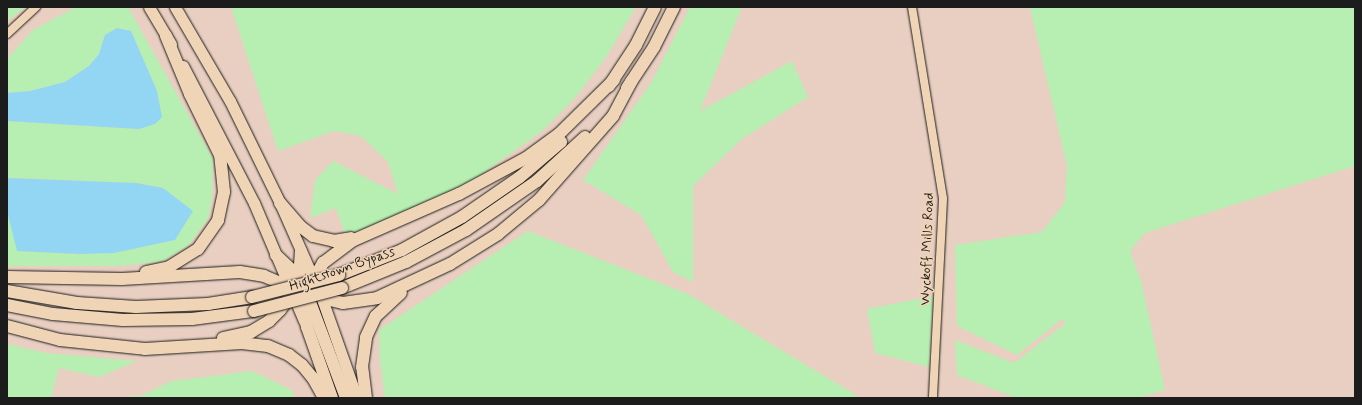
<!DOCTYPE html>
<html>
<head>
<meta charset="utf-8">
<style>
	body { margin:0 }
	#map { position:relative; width:1362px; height:405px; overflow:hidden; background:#e9cfc1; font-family:Mynerve,sans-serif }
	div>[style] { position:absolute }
	.green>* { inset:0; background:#b7eeb1 }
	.water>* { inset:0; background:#93d6f4 }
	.roads { filter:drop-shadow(0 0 1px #1c1c1c) drop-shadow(0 0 1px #1c1c1c) }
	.minor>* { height:8px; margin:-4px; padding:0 4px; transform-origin:4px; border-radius:4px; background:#f0d4b6 }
	.major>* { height:11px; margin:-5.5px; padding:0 5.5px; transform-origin:5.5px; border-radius:5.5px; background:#f0d4b6 }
	.highway>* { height:12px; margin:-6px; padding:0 6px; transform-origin:6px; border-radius:6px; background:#f0d4b6 }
	.bridges { filter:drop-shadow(0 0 1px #1c1c1c) drop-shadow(0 0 1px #1c1c1c) }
	.highway-bridge>* { height:12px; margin:-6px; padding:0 6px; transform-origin:6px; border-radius:6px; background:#f0d4b6 }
	span { translate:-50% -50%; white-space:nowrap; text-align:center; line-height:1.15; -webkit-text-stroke:3px #f0d4b6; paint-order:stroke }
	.street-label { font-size:14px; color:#1c1c1c }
	.frame { position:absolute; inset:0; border:8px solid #1c1c1c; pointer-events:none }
</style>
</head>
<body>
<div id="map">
	<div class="green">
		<div style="clip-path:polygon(7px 7px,26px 7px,7px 21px)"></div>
		<div style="clip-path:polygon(76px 7px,128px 7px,213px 159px,212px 200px,208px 219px,188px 246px,161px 262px,117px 266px,7px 266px,7px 202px,17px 251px,80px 254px,97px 253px,174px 198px,163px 188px,136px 183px,7px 178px,7px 121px,139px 129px,157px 91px,131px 31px,117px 28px,105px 35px,99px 54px,89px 66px,65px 82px,30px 91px,7px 93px,7px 59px,33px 30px)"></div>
		<div style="clip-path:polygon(231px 7px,636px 7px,607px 56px,575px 98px,542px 131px,469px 183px,346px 238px,336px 208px,310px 218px,315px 180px,333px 161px,398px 194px,388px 162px,361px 136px,334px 131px,278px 151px)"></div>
		<div style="clip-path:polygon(690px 7px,742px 7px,700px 111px,792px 61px,808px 97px,742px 139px,693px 186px,693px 282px,673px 272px,641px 215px,583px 180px,651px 83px)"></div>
		<div style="clip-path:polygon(1030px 7px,1355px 7px,1355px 166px,1145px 233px,1130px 251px,1141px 281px,1165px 390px,1137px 398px,1017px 398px,957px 375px,955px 340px,1014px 363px,1066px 323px,1062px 319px,1017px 355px,957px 326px,955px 245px,1042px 232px,1065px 202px,1067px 166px)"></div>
		<div style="clip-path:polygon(528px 231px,688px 294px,861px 398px,385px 398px,380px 359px,379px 330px)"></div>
		<div style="clip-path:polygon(933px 296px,929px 367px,875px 353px,867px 309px)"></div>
		<div style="clip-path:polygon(7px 344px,46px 353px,137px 361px,99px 377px,59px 368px,51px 398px,7px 398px)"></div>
		<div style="clip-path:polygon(252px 371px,291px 390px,295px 398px,106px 398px,140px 396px,172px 381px)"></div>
	</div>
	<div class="water">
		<div style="clip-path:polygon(117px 28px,131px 31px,157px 91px,162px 117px,155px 124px,139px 129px,7px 121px,7px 93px,30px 91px,65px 82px,89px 66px,99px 54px,105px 35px)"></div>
		<div style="clip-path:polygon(7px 178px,136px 183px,163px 188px,193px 211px,175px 240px,114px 253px,80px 254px,17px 251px,7px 211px)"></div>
	</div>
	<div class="roads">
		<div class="minor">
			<div style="left:912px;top:7px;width:194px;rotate:80.8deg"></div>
			<div style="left:943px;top:199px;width:199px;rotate:92.9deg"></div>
			<div style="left:7px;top:34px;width:40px;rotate:-43deg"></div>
		</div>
		<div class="major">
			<div style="left:149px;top:7px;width:43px;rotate:59.3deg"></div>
			<div style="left:175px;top:7px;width:109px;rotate:59.7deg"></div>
			<div style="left:230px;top:101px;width:114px;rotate:63.9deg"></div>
			<div style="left:280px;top:203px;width:102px;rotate:66.2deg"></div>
			<div style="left:321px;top:296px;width:108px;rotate:70.6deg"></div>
			<div style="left:183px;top:66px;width:154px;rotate:62.6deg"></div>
			<div style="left:254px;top:203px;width:128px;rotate:67deg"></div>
		</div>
		<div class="highway">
			<div style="left:609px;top:86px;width:49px;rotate:-56.6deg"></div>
			<div style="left:636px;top:45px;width:42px;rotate:-63.4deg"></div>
			<div style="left:627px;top:88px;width:49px;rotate:-56.6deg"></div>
			<div style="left:654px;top:47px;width:45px;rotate:-63.4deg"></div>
			<div style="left:280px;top:203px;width:32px;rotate:49deg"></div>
			<div style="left:301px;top:227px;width:15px;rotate:37deg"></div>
			<div style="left:313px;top:236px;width:22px;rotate:13deg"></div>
			<div style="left:334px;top:241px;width:17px;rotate:-10deg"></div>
			<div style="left:276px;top:255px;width:54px;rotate:43.5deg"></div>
			<div style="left:315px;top:292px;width:13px;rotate:32deg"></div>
			<div style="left:326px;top:299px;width:17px;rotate:13deg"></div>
			<div style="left:343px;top:303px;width:34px;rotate:-8deg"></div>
			<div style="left:377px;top:298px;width:81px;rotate:-25deg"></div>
			<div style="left:450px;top:264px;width:57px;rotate:-32deg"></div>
			<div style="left:498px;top:234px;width:53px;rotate:-39.7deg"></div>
			<div style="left:539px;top:200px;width:112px;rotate:-48.6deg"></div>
			<div style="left:613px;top:116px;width:40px;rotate:-62deg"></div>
			<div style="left:146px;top:272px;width:24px;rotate:-12deg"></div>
			<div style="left:169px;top:267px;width:34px;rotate:-32deg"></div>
			<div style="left:198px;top:249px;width:35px;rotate:-55deg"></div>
			<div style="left:218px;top:220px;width:29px;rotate:-78deg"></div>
			<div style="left:224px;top:192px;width:37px;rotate:-96deg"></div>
			<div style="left:220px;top:155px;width:68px;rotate:-116.2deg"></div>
			<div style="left:190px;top:94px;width:63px;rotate:-112.5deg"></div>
			<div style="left:339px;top:275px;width:68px;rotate:-21.6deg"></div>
			<div style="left:402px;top:250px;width:68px;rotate:-28.8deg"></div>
			<div style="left:462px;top:217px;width:70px;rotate:-34.6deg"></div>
			<div style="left:520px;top:177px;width:54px;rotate:-40.5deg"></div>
			<div style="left:7px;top:277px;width:115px;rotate:1deg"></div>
			<div style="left:122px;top:279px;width:118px;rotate:-3.4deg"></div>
			<div style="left:240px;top:272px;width:24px;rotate:9deg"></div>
			<div style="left:264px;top:276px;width:34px;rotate:23deg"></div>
			<div style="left:295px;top:289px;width:20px;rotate:41deg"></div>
			<div style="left:310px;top:302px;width:103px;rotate:69.4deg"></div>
			<div style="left:342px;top:288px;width:69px;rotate:-22.1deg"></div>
			<div style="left:406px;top:262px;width:68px;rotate:-28.1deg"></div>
			<div style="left:466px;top:230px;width:86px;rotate:-34.6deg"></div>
			<div style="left:537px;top:181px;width:65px;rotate:-42.5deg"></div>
			<div style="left:7px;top:291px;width:71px;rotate:9.7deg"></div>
			<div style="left:77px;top:303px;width:59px;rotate:3.9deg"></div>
			<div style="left:136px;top:307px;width:72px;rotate:-2.4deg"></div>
			<div style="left:208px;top:304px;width:45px;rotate:-9deg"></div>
			<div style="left:7px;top:305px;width:47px;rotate:11.1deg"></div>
			<div style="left:53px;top:314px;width:70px;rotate:4.9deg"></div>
			<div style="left:123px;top:320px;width:69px;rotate:-0.8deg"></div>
			<div style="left:192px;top:319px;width:63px;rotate:-7.4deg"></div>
			<div style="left:7px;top:326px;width:55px;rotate:14.8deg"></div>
			<div style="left:60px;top:340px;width:85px;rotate:6deg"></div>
			<div style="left:145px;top:349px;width:97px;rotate:-3.5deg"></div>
			<div style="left:242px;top:343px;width:26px;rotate:7deg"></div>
			<div style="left:268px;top:346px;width:23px;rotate:23deg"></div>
			<div style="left:289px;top:355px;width:16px;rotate:38deg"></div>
			<div style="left:302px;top:365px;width:17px;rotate:50deg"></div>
			<div style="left:313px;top:378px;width:23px;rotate:61deg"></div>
			<div style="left:223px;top:338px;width:29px;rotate:-12deg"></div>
			<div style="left:251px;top:332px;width:21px;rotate:-31deg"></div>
			<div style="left:269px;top:321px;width:16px;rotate:-45deg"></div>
			<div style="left:280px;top:310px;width:21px;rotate:-53deg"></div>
			<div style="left:293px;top:293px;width:15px;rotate:-67deg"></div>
			<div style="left:299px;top:279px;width:28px;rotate:-86deg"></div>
			<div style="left:332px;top:398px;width:75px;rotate:-109.4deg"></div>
			<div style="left:307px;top:327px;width:16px;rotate:-101deg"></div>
			<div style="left:304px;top:311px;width:24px;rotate:-78deg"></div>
			<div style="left:309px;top:288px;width:29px;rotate:-61deg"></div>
			<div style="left:323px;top:263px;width:39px;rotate:-37deg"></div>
			<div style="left:354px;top:240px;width:115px;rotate:-23.7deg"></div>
			<div style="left:459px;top:194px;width:76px;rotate:-28.2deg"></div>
			<div style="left:526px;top:158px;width:41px;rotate:-36deg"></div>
			<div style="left:559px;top:134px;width:77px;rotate:-44.5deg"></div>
			<div style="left:366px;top:398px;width:31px;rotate:-97deg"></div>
			<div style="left:362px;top:367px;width:30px;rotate:-82deg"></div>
			<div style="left:366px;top:337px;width:23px;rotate:-65deg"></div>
			<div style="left:376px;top:316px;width:34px;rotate:-43deg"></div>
		</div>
	</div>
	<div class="bridges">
		<div class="highway-bridge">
			<div style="left:252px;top:297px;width:90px;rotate:-14.2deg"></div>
			<div style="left:254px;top:311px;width:91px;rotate:-14.6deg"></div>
		</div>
	</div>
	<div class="street-label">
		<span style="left:927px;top:249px;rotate:-88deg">Wyckoff Mills Road</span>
		<span style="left:342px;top:269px;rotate:-19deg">Hightstown Bypass</span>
	</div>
	<div class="frame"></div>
</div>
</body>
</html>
